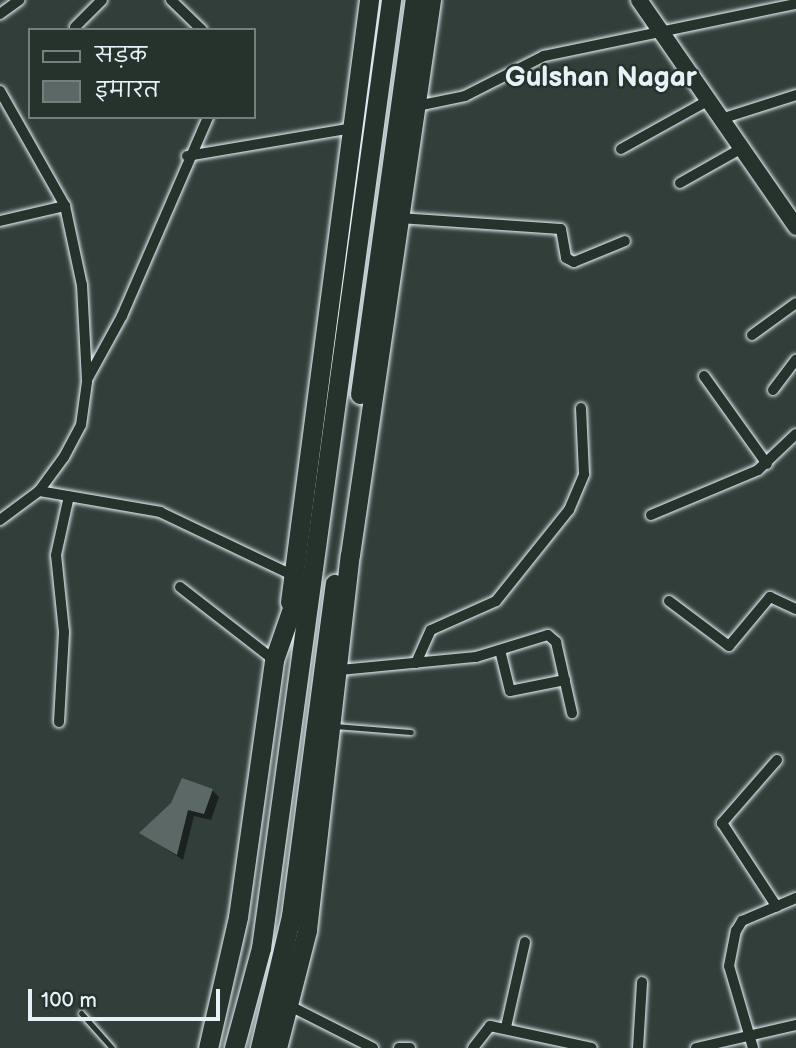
<!DOCTYPE html>
<html>
<head>
<meta charset="utf-8">
<style>
	body { margin:0 }
	#map { position:relative; width:796px; height:1048px; overflow:hidden; background:#323e39; font-family:"Balsamiq Sans","Playpen Sans Deva",sans-serif }
	div>[style] { position:absolute }
	.shadow>* { inset:0; background:#0007 }
	.building>* { inset:0; background:#5c6865 }
	.roads { filter:drop-shadow(0 0 2px #e8f1f8) drop-shadow(0 0 2px #e8f1f8) }
	.lane>* { height:5px; margin:-2.5px; padding:0 2.5px; transform-origin:2.5px; border-radius:2.5px; background:#26332d }
	.street>* { height:10px; margin:-5px; padding:0 5px; transform-origin:5px; border-radius:5px; background:#26332d }
	.secondary>* { height:16px; margin:-8px; padding:0 8px; transform-origin:8px; border-radius:8px; background:#26332d }
	.highway>* { height:19px; margin:-9.5px; padding:0 9.5px; transform-origin:9.5px; border-radius:9.5px; background:#26332d }
	span { translate:-50% -50%; white-space:nowrap; text-align:center; line-height:1.15; -webkit-text-stroke:5px #26332d; paint-order:stroke }
	.district-label { font-size:28px; color:#e8f1f8; font-weight:700 }
	.legend { position:absolute; left:28px; top:28px; width:228px; height:91px; box-sizing:border-box; background:#26332d; border:2px solid #747f7e; margin:0; padding:9px 12px; list-style:none; font-size:21px; color:#e8f1f8 }
	.legend li { display:flex; align-items:center; gap:14px; height:35px }
	.legend b { width:35px; border:2px solid #747f7e }
	.scale { position:absolute; left:28px; top:989px; width:192px; height:32px; box-sizing:border-box; border:4px solid #e8f1f8; border-top:0; padding-left:9px; font-size:21px; line-height:24px; white-space:nowrap; color:#e8f1f8; -webkit-text-stroke:5px #26332d; paint-order:stroke }
</style>
</head>
<body>
<div id="map">
	<div class="shadow">
		<div style="clip-path:polygon(212px 790px,219px 797px,211px 820px,194px 816px,183px 860px,142px 833px,173px 804px)"></div>
	</div>
	<div class="building">
		<div style="clip-path:polygon(182px 778px,213px 789px,204px 814px,188px 810px,177px 855px,139px 833px,171px 803px)"></div>
	</div>
	<div class="roads">
		<div class="lane">
			<div style="left:334px;top:726px;width:77px;rotate:4.5deg"></div>
			<div style="left:81px;top:1013px;width:47px;rotate:48.5deg"></div>
		</div>
		<div class="street">
			<div style="left:171px;top:0;width:43px;rotate:44.1deg"></div>
			<div style="left:0;top:14px;width:24px;rotate:-36deg"></div>
			<div style="left:75px;top:27px;width:38px;rotate:-45deg"></div>
			<div style="left:0;top:91px;width:132px;rotate:60.5deg"></div>
			<div style="left:65px;top:206px;width:81px;rotate:77.9deg"></div>
			<div style="left:82px;top:285px;width:97px;rotate:87deg"></div>
			<div style="left:87px;top:382px;width:43px;rotate:97.9deg"></div>
			<div style="left:81px;top:425px;width:36px;rotate:118deg"></div>
			<div style="left:64px;top:457px;width:42px;rotate:126.3deg"></div>
			<div style="left:39px;top:491px;width:49px;rotate:143.4deg"></div>
			<div style="left:412px;top:107px;width:54px;rotate:-11.7deg"></div>
			<div style="left:465px;top:96px;width:89px;rotate:-26.9deg"></div>
			<div style="left:544px;top:56px;width:257px;rotate:-11.7deg"></div>
			<div style="left:724px;top:118px;width:76px;rotate:-17.7deg"></div>
			<div style="left:621px;top:149px;width:101px;rotate:-29.1deg"></div>
			<div style="left:187px;top:156px;width:167px;rotate:-9.6deg"></div>
			<div style="left:680px;top:183px;width:71px;rotate:-29.4deg"></div>
			<div style="left:399px;top:218px;width:162px;rotate:3.9deg"></div>
			<div style="left:561px;top:229px;width:29px;rotate:80deg"></div>
			<div style="left:566px;top:258px;width:9px;rotate:27deg"></div>
			<div style="left:574px;top:262px;width:55px;rotate:-22.4deg"></div>
			<div style="left:0;top:221px;width:67px;rotate:-13deg"></div>
			<div style="left:752px;top:335px;width:54px;rotate:-36deg"></div>
			<div style="left:704px;top:376px;width:108px;rotate:54.4deg"></div>
			<div style="left:88px;top:378px;width:71px;rotate:-61.3deg"></div>
			<div style="left:122px;top:316px;width:217px;rotate:-66.6deg"></div>
			<div style="left:773px;top:390px;width:38px;rotate:-53deg"></div>
			<div style="left:39px;top:491px;width:123px;rotate:9.8deg"></div>
			<div style="left:160px;top:512px;width:148px;rotate:25.5deg"></div>
			<div style="left:651px;top:515px;width:116px;rotate:-22.8deg"></div>
			<div style="left:758px;top:470px;width:52px;rotate:-43.5deg"></div>
			<div style="left:180px;top:587px;width:119px;rotate:37.8deg"></div>
			<div style="left:669px;top:601px;width:75px;rotate:36.9deg"></div>
			<div style="left:729px;top:646px;width:64px;rotate:-50.1deg"></div>
			<div style="left:770px;top:597px;width:29px;rotate:25deg"></div>
			<div style="left:500px;top:650px;width:42px;rotate:76.3deg"></div>
			<div style="left:510px;top:691px;width:56px;rotate:-11.3deg"></div>
			<div style="left:416px;top:663px;width:36px;rotate:-66deg"></div>
			<div style="left:431px;top:630px;width:71px;rotate:-24deg"></div>
			<div style="left:496px;top:601px;width:117px;rotate:-51.3deg"></div>
			<div style="left:569px;top:510px;width:39px;rotate:-67deg"></div>
			<div style="left:584px;top:474px;width:66px;rotate:-92.6deg"></div>
			<div style="left:340px;top:670px;width:137px;rotate:-5.5deg"></div>
			<div style="left:476px;top:657px;width:75px;rotate:-17deg"></div>
			<div style="left:548px;top:635px;width:11px;rotate:41deg"></div>
			<div style="left:556px;top:642px;width:73px;rotate:77.3deg"></div>
			<div style="left:59px;top:722px;width:90px;rotate:-86.8deg"></div>
			<div style="left:64px;top:632px;width:77px;rotate:-95.9deg"></div>
			<div style="left:56px;top:555px;width:60px;rotate:-77.6deg"></div>
			<div style="left:777px;top:760px;width:84px;rotate:131.1deg"></div>
			<div style="left:722px;top:823px;width:100px;rotate:56.8deg"></div>
			<div style="left:290px;top:1006px;width:93px;rotate:26.8deg"></div>
			<div style="left:506px;top:1027px;width:87px;rotate:-77.4deg"></div>
			<div style="left:399px;top:1048px;width:11px"></div>
			<div style="left:473px;top:1048px;width:28px;rotate:-52deg"></div>
			<div style="left:490px;top:1026px;width:104px;rotate:12.2deg"></div>
			<div style="left:638px;top:1048px;width:66px;rotate:-86.5deg"></div>
			<div style="left:696px;top:1048px;width:103px;rotate:-13deg"></div>
			<div style="left:753px;top:1048px;width:85px;rotate:-106.3deg"></div>
			<div style="left:729px;top:966px;width:36px;rotate:-79deg"></div>
			<div style="left:736px;top:931px;width:12px;rotate:-59deg"></div>
			<div style="left:742px;top:921px;width:59px;rotate:-23.1deg"></div>
		</div>
		<div class="secondary">
			<div style="left:639px;top:0;width:276px;rotate:55.3deg"></div>
		</div>
		<div class="highway">
			<div style="left:360px;top:394px;width:398px;rotate:-82.1deg"></div>
			<div style="left:290px;top:602px;width:607px;rotate:-82.52deg"></div>
			<div style="left:208px;top:1048px;width:134px;rotate:-77.1deg"></div>
			<div style="left:238px;top:917px;width:260px;rotate:-82deg"></div>
			<div style="left:274px;top:660px;width:73px;rotate:-70.8deg"></div>
			<div style="left:234px;top:1048px;width:104px;rotate:-74.9deg"></div>
			<div style="left:261px;top:948px;width:957px;rotate:-82.19deg"></div>
			<div style="left:260px;top:1048px;width:136px;rotate:-76.8deg"></div>
			<div style="left:291px;top:916px;width:335px;rotate:-82.5deg"></div>
			<div style="left:277px;top:1048px;width:122px;rotate:-75.7deg"></div>
			<div style="left:307px;top:930px;width:377px;rotate:-83.5deg"></div>
			<div style="left:350px;top:555px;width:561px;rotate:-81.7deg"></div>
		</div>
	</div>
	<div class="district-label">
		<span style="left:601px;top:78px">Gulshan Nagar</span>
	</div>
	<ul class="legend">
	<li><b style="height:9px;background:#26332d"></b>सड़क</li>
	<li><b style="height:19px;background:#5c6865"></b>इमारत</li>
	</ul>
	<div class="scale">100 m</div>
</div>
</body>
</html>
